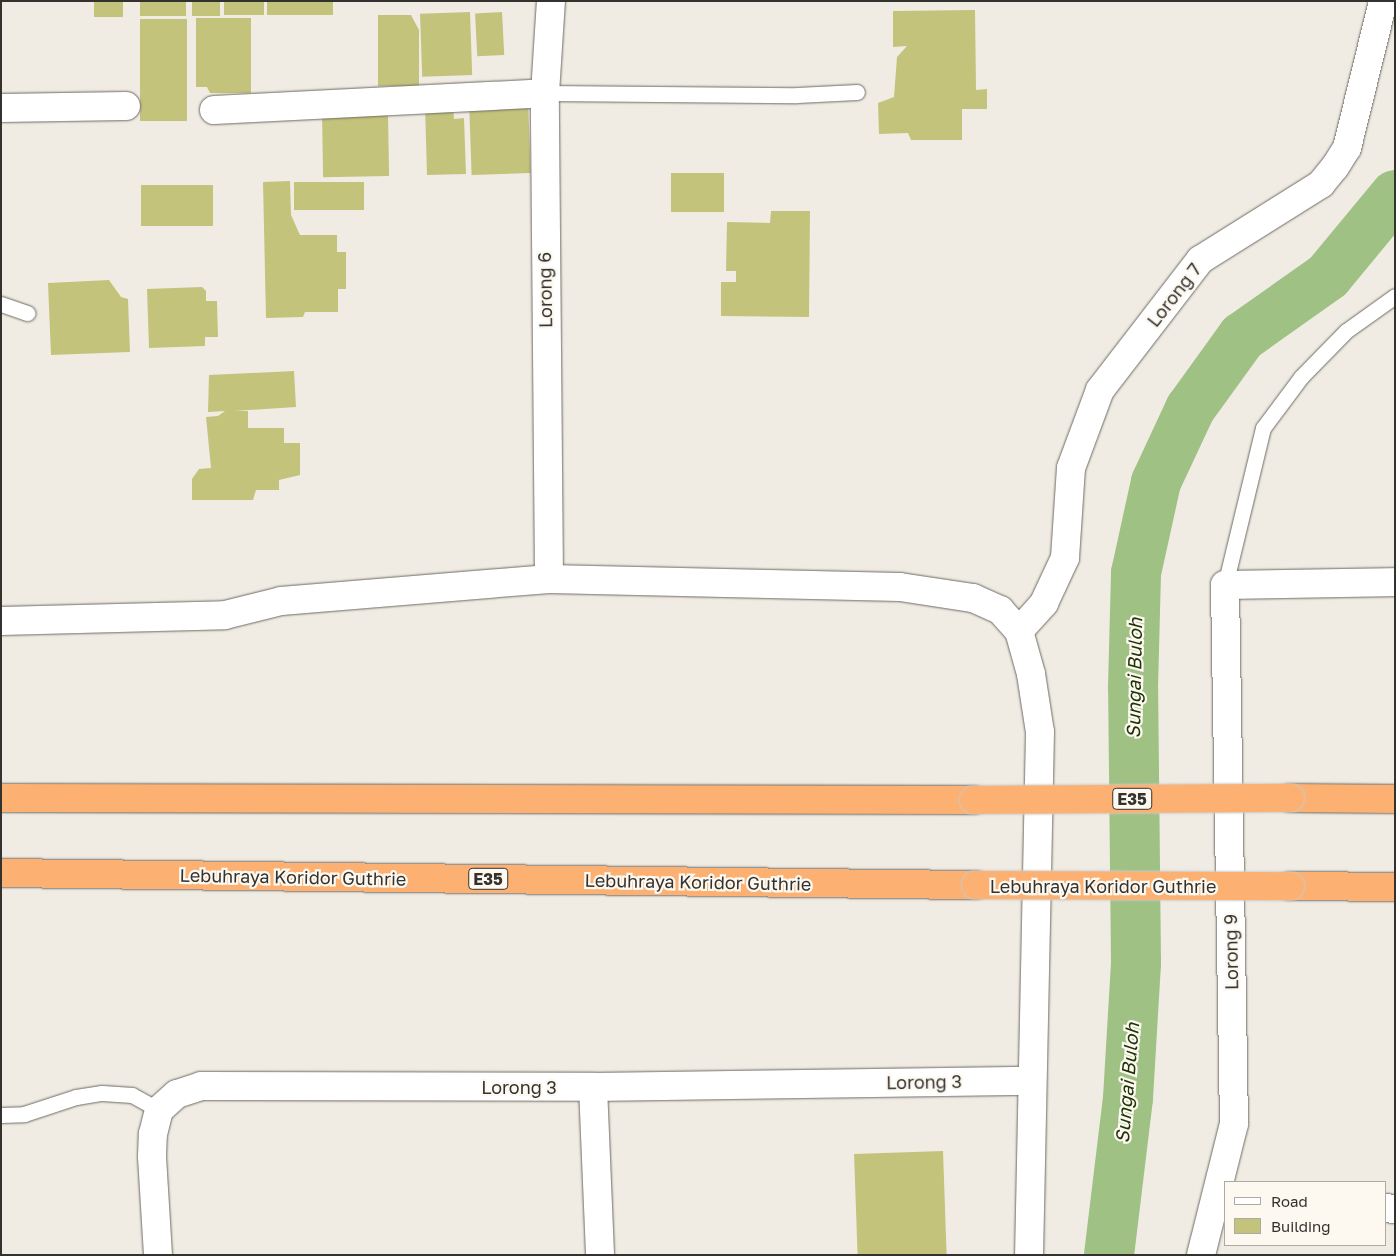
<!DOCTYPE html>
<html>
<head>
<meta charset="utf-8">
<style>
	body { margin:0 }
	#map { position:relative; width:1396px; height:1256px; overflow:hidden; background:#f0ece4; font-family:"Golos Text",sans-serif }
	div>[style] { position:absolute }
	.river>* { height:50px; margin:-25px; padding:0 25px; transform-origin:25px; border-radius:25px; background:#9fc184 }
	.building>* { inset:0; background:#c3c37c; transform-origin:0 0 }
	.roads { filter:drop-shadow(0 0 1px #6d6a63) drop-shadow(0 0 1px #6d6a63) }
	.lane>* { height:15px; margin:-7.5px; padding:0 7.5px; transform-origin:7.5px; border-radius:7.5px; background:#fff }
	.street>* { height:28px; margin:-14px; padding:0 14px; transform-origin:14px; border-radius:14px; background:#fff }
	.highway>* { height:28px; margin:-14px; padding:0 14px; transform-origin:14px; border-radius:14px; background:#fcb172 }
	.bridges { filter:drop-shadow(0 0 1px #cacac9) drop-shadow(0 0 1px #cacac9) }
	.highway-bridge>* { height:28px; margin:-14px; padding:0 14px; transform-origin:14px; border-radius:14px; background:#fcb172 }
	span { translate:-50% -50%; white-space:nowrap; text-align:center; line-height:1.15; -webkit-text-stroke:4.5px #fdf9f1; paint-order:stroke }
	.shield-label span { padding:1px 4px; background:#fdf9f1; border:1px solid; border-radius:4px; -webkit-text-stroke-width:0 }
	.shield-label { font-size:16px; color:#34322f; font-weight:700 }
	.street-label { font-size:18px; color:#34322f }
	.water-label { font-size:19px; color:#1d3205; font-style:italic }
	.frame { position:absolute; inset:0; border:2px solid #34322f; pointer-events:none }
	.legend { position:absolute; left:1224px; top:1181px; width:162px; height:65px; box-sizing:border-box; background:#fdf9f1; border:1px solid #ada9a3; margin:0; padding:6px 9px; list-style:none; font-size:15px; color:#34322f }
	.legend li { display:flex; align-items:center; gap:10px; height:25px }
	.legend b { width:25px; border:1px solid #ada9a3 }
</style>
</head>
<body>
<div id="map">
	<div class="river">
		<div style="left:1109px;top:1255px;width:158px;rotate:-83.1deg"></div>
		<div style="left:1128px;top:1098px;width:135px;rotate:-86.6deg"></div>
		<div style="left:1136px;top:963px;width:275px;rotate:-90.6deg"></div>
		<div style="left:1133px;top:688px;width:115px;rotate:-88.5deg"></div>
		<div style="left:1136px;top:573px;width:93px;rotate:-77.6deg"></div>
		<div style="left:1156px;top:482px;width:81px;rotate:-65deg"></div>
		<div style="left:1190px;top:409px;width:89px;rotate:-54.2deg"></div>
		<div style="left:1242px;top:337px;width:105px;rotate:-35.3deg"></div>
		<div style="left:1328px;top:276px;width:105px;rotate:-50.4deg"></div>
	</div>
	<div class="building">
		<div style="left:94px;top:1px;width:29px;height:16px"></div>
		<div style="left:140px;top:1px;width:46px;height:15px"></div>
		<div style="left:192px;top:1px;width:28px;height:15px"></div>
		<div style="left:224px;top:1px;width:40px;height:14px"></div>
		<div style="left:267px;top:1px;width:66px;height:14px"></div>
		<div style="clip-path:polygon(975px 10px,976px 90px,987px 89px,987px 109px,962px 109px,962px 140px,911px 140px,908px 133px,879px 134px,878px 103px,894px 97px,897px 57px,907px 46px,893px 47px,893px 11px)"></div>
		<div style="left:470px;top:12px;width:63px;height:50px;rotate:88deg"></div>
		<div style="left:502px;top:12px;width:43px;height:27px;rotate:87deg"></div>
		<div style="clip-path:polygon(378px 15px,411px 15px,419px 30px,419px 86px,378px 86px)"></div>
		<div style="clip-path:polygon(196px 18px,251px 18px,251px 93px,210px 93px,207px 87px,196px 87px)"></div>
		<div style="left:140px;top:19px;width:47px;height:102px"></div>
		<div style="left:528px;top:99px;width:74px;height:59px;rotate:88deg"></div>
		<div style="clip-path:polygon(425px 106px,453px 106px,454px 119px,464px 118px,466px 174px,427px 175px)"></div>
		<div style="left:388px;top:113px;width:63px;height:66px;rotate:89deg"></div>
		<div style="left:671px;top:173px;width:53px;height:39px"></div>
		<div style="clip-path:polygon(290px 181px,291px 215px,300px 235px,337px 235px,337px 252px,346px 252px,346px 289px,338px 289px,338px 312px,305px 312px,303px 317px,266px 318px,263px 182px)"></div>
		<div style="left:364px;top:182px;width:28px;height:70px;rotate:90deg"></div>
		<div style="left:213px;top:185px;width:41px;height:72px;rotate:90deg"></div>
		<div style="clip-path:polygon(771px 211px,810px 211px,809px 317px,721px 316px,721px 282px,736px 282px,736px 271px,726px 271px,727px 222px,770px 223px)"></div>
		<div style="clip-path:polygon(109px 280px,121px 297px,128px 299px,130px 352px,51px 355px,48px 283px)"></div>
		<div style="clip-path:polygon(202px 287px,206px 291px,206px 301px,217px 301px,218px 337px,205px 337px,205px 346px,149px 348px,147px 289px)"></div>
		<div style="clip-path:polygon(294px 371px,296px 407px,234px 411px,248px 411px,248px 428px,284px 428px,284px 443px,300px 443px,300px 475px,279px 480px,279px 490px,256px 490px,253px 500px,192px 500px,192px 479px,199px 469px,211px 468px,206px 417px,218px 416px,225px 411px,208px 412px,209px 375px)"></div>
		<div style="left:943px;top:1151px;width:104px;height:89px;rotate:88deg"></div>
	</div>
	<div class="roads">
		<div class="lane">
			<div style="left:545px;top:93px;width:252px;rotate:0.5deg"></div>
			<div style="left:797px;top:95px;width:60px;rotate:-2.9deg"></div>
			<div style="left:1px;top:304px;width:28px;rotate:19deg"></div>
			<div style="left:1225px;top:585px;width:162px;rotate:-76.4deg"></div>
			<div style="left:1263px;top:428px;width:64px;rotate:-53.3deg"></div>
			<div style="left:1301px;top:377px;width:64px;rotate:-45.6deg"></div>
			<div style="left:1346px;top:331px;width:60px;rotate:-35.5deg"></div>
			<div style="left:1px;top:1115px;width:23px;rotate:-2deg"></div>
			<div style="left:24px;top:1114px;width:55px;rotate:-18.1deg"></div>
			<div style="left:76px;top:1097px;width:26px;rotate:-9deg"></div>
			<div style="left:102px;top:1093px;width:30px;rotate:4deg"></div>
			<div style="left:132px;top:1095px;width:31px;rotate:29deg"></div>
		</div>
		<div class="street">
			<div style="left:1px;top:108px;width:125px;rotate:-0.9deg"></div>
			<div style="left:214px;top:110px;width:331px;rotate:-2.9deg"></div>
			<div style="left:549px;top:579px;width:486px;rotate:-90.5deg"></div>
			<div style="left:545px;top:93px;width:92px;rotate:-86.3deg"></div>
			<div style="left:1px;top:621px;width:224px;rotate:-1.5deg"></div>
			<div style="left:225px;top:615px;width:58px;rotate:-14deg"></div>
			<div style="left:281px;top:601px;width:269px;rotate:-4.7deg"></div>
			<div style="left:549px;top:579px;width:351px;rotate:1.3deg"></div>
			<div style="left:900px;top:587px;width:74px;rotate:8.6deg"></div>
			<div style="left:973px;top:598px;width:30px;rotate:24deg"></div>
			<div style="left:1000px;top:610px;width:28px;rotate:48deg"></div>
			<div style="left:1019px;top:631px;width:45px;rotate:74.4deg"></div>
			<div style="left:1031px;top:674px;width:59px;rotate:81.2deg"></div>
			<div style="left:1040px;top:732px;width:523px;rotate:91.2deg"></div>
			<div style="left:1019px;top:631px;width:38px;rotate:-48deg"></div>
			<div style="left:1044px;top:603px;width:50px;rotate:-65deg"></div>
			<div style="left:1065px;top:558px;width:90px;rotate:-86.2deg"></div>
			<div style="left:1071px;top:468px;width:83px;rotate:-69.6deg"></div>
			<div style="left:1100px;top:390px;width:164px;rotate:-52.4deg"></div>
			<div style="left:1200px;top:260px;width:143px;rotate:-32.1deg"></div>
			<div style="left:1321px;top:184px;width:22px;rotate:-51deg"></div>
			<div style="left:1335px;top:167px;width:22px;rotate:-58deg"></div>
			<div style="left:1347px;top:148px;width:151px;rotate:-76.2deg"></div>
			<div style="left:593px;top:1087px;width:168px;rotate:87.6deg"></div>
			<div style="left:1385px;top:1208px;width:10px;rotate:6deg"></div>
			<div style="left:158px;top:1255px;width:98px;rotate:-93.5deg"></div>
			<div style="left:152px;top:1157px;width:23px;rotate:-88deg"></div>
			<div style="left:153px;top:1134px;width:25px;rotate:-76deg"></div>
			<div style="left:159px;top:1110px;width:24px;rotate:-42deg"></div>
			<div style="left:177px;top:1094px;width:25px;rotate:-18deg"></div>
			<div style="left:201px;top:1086px;width:392px;rotate:0.1deg"></div>
			<div style="left:593px;top:1087px;width:439px;rotate:-0.8deg"></div>
			<div style="left:1201px;top:1255px;width:135px;rotate:-75.9deg"></div>
			<div style="left:1234px;top:1124px;width:539px;rotate:-90.96deg"></div>
			<div style="left:1225px;top:585px;width:170px;rotate:-1deg"></div>
		</div>
		<div class="highway">
			<div style="left:1px;top:798px;width:973px;rotate:0.12deg"></div>
			<div style="left:1290px;top:798px;width:105px;rotate:0.5deg"></div>
			<div style="left:1px;top:873px;width:975px;rotate:0.71deg"></div>
			<div style="left:1290px;top:886px;width:105px;rotate:0.5deg"></div>
		</div>
	</div>
	<div class="bridges">
		<div class="highway-bridge">
			<div style="left:974px;top:800px;width:316px;rotate:-0.4deg"></div>
			<div style="left:976px;top:885px;width:314px;rotate:0.2deg"></div>
		</div>
	</div>
	<div class="shield-label">
		<span style="left:1132px;top:799px">E35</span>
		<span style="left:488px;top:879px">E35</span>
	</div>
	<div class="street-label">
		<span style="left:545px;top:290px;rotate:-91deg">Lorong 6</span>
		<span style="left:1174px;top:295px;rotate:-52deg">Lorong 7</span>
		<span style="left:293px;top:877px;rotate:1deg">Lebuhraya Koridor Guthrie</span>
		<span style="left:698px;top:882px;rotate:1deg">Lebuhraya Koridor Guthrie</span>
		<span style="left:1103px;top:886px">Lebuhraya Koridor Guthrie</span>
		<span style="left:1231px;top:952px;rotate:-91deg">Lorong 9</span>
		<span style="left:924px;top:1082px;rotate:-1deg">Lorong 3</span>
		<span style="left:519px;top:1087px">Lorong 3</span>
	</div>
	<div class="water-label">
		<span style="left:1134px;top:678px;rotate:-89deg">Sungai Buloh</span>
		<span style="left:1127px;top:1083px;rotate:-85deg">Sungai Buloh</span>
	</div>
	<div class="frame"></div>
	<ul class="legend">
	<li><b style="height:6px;background:#fff"></b>Road</li>
	<li><b style="height:14px;background:#c3c37c"></b>Building</li>
	</ul>
</div>
</body>
</html>
